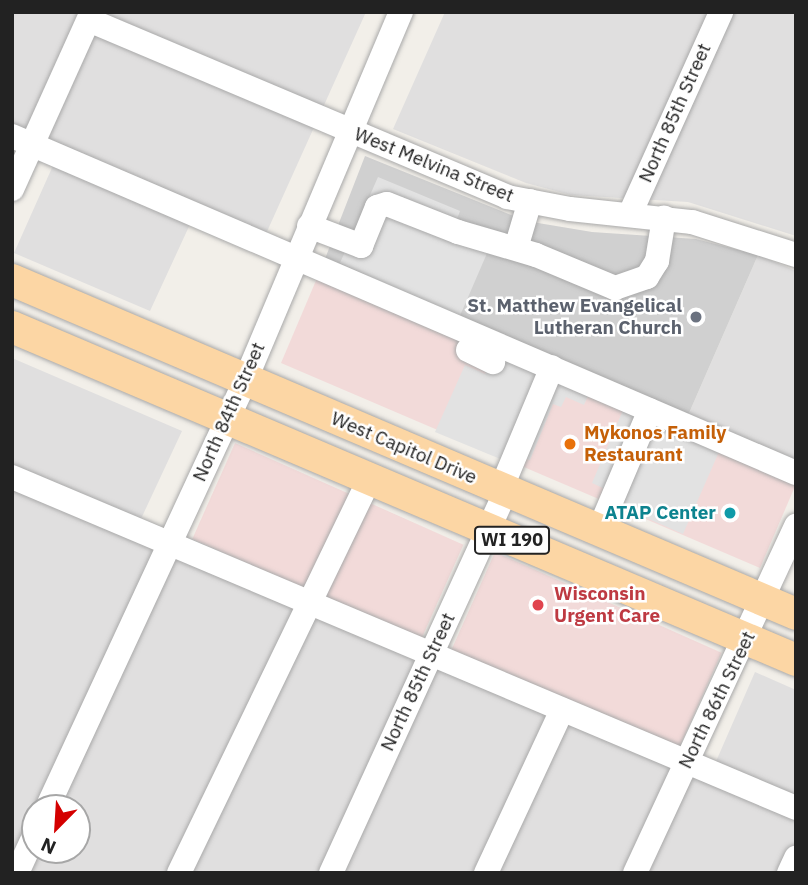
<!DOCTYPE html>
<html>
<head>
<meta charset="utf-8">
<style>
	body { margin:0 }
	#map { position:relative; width:808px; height:885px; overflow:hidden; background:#f2efe9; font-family:"IBM Plex Sans",sans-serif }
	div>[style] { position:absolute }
	.residential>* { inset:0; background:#e0dfdf }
	.commercial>* { inset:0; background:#f2dad9; transform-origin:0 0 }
	.religious>* { inset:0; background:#d0d0d0 }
	.parking>* { inset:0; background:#e2e2e2 }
	.roads { filter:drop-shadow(0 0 2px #a9a9a9) drop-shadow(0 0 2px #a9a9a9) }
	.minor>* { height:24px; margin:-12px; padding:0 12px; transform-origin:12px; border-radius:12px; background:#fff }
	.major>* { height:32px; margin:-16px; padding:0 16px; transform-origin:16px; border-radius:16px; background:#fcd6a4 }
	.dots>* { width:19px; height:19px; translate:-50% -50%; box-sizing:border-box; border:4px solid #fff; border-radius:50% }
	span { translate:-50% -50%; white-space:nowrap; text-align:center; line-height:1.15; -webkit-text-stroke:5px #fff; paint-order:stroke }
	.shield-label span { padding:2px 5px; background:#fff; border:2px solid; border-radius:5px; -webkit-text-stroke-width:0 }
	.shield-label { font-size:18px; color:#222; font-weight:700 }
	.street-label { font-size:19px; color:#222 }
	.worship-label { font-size:19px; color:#5b616d; font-weight:700 }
	.right { translate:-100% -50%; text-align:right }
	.food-label { font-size:19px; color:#c56008; font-weight:700 }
	.left { translate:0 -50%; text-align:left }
	.culture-label { font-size:19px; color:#0d838f; font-weight:700 }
	.health-label { font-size:19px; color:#be3a42; font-weight:700 }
	.frame { position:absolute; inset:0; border:14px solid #222; pointer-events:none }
	.north { position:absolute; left:21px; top:794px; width:70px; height:70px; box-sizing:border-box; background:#fff; border:2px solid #a7a7a7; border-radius:50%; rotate:204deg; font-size:19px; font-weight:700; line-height:28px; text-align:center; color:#222 }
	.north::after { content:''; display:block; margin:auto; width:24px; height:32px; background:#d40000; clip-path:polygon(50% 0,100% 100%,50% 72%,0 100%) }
</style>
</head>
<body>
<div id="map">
	<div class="residential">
		<div style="clip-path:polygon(12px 12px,366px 12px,265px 236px,198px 207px,150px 311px,14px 253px,55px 161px,12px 141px)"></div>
		<div style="clip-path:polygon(445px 12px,796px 12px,796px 236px,688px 202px,571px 195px,526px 183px,393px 129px)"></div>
		<div style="clip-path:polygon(758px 255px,796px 271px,796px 467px,686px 420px)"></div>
		<div style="clip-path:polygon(evenodd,12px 358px,182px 431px,140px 521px,192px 539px,714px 766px,755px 672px,796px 690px,796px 873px,12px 873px,12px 358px,35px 808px,77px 808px,77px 850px,35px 850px,35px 808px)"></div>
	</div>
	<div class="commercial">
		<div style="clip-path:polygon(323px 264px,796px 484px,760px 568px,281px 363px)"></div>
		<div style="left:235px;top:443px;width:250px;height:105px;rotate:24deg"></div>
		<div style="left:495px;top:552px;width:248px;height:107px;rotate:24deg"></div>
	</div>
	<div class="religious">
		<div style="clip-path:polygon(365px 156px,526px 221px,592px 232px,696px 239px,758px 255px,686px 420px,323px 264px)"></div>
	</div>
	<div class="parking">
		<div style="clip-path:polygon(378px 177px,460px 211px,455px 224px,488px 251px,459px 318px,340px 263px)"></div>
		<div style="clip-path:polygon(497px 348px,591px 389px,584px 405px,566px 397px,561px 407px,553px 404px,530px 460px,524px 458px,520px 467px,435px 432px,465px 365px,485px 374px)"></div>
		<div style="clip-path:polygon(626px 403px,722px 445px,683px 534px,603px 499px,607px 490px,592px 483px)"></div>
	</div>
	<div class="roads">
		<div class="minor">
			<div style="left:89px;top:20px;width:454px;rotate:22.9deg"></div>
			<div style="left:507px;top:197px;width:64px;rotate:10.8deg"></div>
			<div style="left:570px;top:209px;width:123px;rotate:6.1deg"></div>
			<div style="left:692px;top:222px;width:109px;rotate:17.6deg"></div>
			<div style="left:12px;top:136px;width:853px;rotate:23.26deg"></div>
			<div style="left:12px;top:189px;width:194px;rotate:-65.7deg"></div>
			<div style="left:630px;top:214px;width:222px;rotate:-65.7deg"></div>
			<div style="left:309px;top:226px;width:56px;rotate:21deg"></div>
			<div style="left:361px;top:246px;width:42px;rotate:-67.7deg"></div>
			<div style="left:377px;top:207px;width:10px;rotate:-17deg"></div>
			<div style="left:387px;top:204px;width:76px;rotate:21.5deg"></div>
			<div style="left:458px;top:232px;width:81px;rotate:16.4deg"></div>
			<div style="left:536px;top:255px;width:86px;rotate:22.7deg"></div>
			<div style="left:615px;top:288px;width:34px;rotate:-19deg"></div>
			<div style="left:647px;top:277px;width:19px;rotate:-58deg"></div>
			<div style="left:657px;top:261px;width:44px;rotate:-80.8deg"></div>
			<div style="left:516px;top:248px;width:49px;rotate:-73.4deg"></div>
			<div style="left:468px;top:350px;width:28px;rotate:26deg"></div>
			<div style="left:12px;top:477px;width:851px;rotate:22.89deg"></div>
			<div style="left:501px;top:489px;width:132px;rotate:-67.3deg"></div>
			<div style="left:599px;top:530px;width:130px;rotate:-67deg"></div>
			<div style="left:47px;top:808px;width:471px;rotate:-65.1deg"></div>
			<div style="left:245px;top:381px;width:401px;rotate:-67.1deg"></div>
			<div style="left:17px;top:873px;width:43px;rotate:-65.2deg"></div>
			<div style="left:179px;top:873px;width:437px;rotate:-64.2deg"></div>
			<div style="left:331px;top:873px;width:420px;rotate:-65.4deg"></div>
			<div style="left:486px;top:873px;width:180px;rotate:-65deg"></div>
			<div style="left:635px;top:873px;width:383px;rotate:-65.1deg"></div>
			<div style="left:789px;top:873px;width:17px;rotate:-65deg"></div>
		</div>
		<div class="major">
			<div style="left:12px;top:280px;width:852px;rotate:23.07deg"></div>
			<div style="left:12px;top:327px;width:852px;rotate:23.01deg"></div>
		</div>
	</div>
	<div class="dots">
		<div style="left:696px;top:317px;background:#6b7280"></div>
		<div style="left:570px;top:444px;background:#e8710a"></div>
		<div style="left:730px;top:513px;background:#0f9aa8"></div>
		<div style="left:538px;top:605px;background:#e0444e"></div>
	</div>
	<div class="shield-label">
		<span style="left:512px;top:540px">WI 190</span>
	</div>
	<div class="street-label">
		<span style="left:675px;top:113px;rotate:-66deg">North 85th Street</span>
		<span style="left:434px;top:165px;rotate:22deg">West Melvina Street</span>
		<span style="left:229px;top:412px;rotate:-66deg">North 84th Street</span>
		<span style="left:404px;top:448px;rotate:23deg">West Capitol Drive</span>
		<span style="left:418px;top:682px;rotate:-65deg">North 85th Street</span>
		<span style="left:717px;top:700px;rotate:-64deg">North 86th Street</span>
	</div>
	<div class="worship-label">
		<span class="right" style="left:682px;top:317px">St. Matthew Evangelical<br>Lutheran Church</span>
	</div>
	<div class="food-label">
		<span class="left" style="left:584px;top:444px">Mykonos Family<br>Restaurant</span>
	</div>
	<div class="culture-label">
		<span class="right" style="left:716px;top:513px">ATAP Center</span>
	</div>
	<div class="health-label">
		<span class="left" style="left:554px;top:605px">Wisconsin<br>Urgent Care</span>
	</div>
	<div class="frame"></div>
	<div class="north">N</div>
</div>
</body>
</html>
